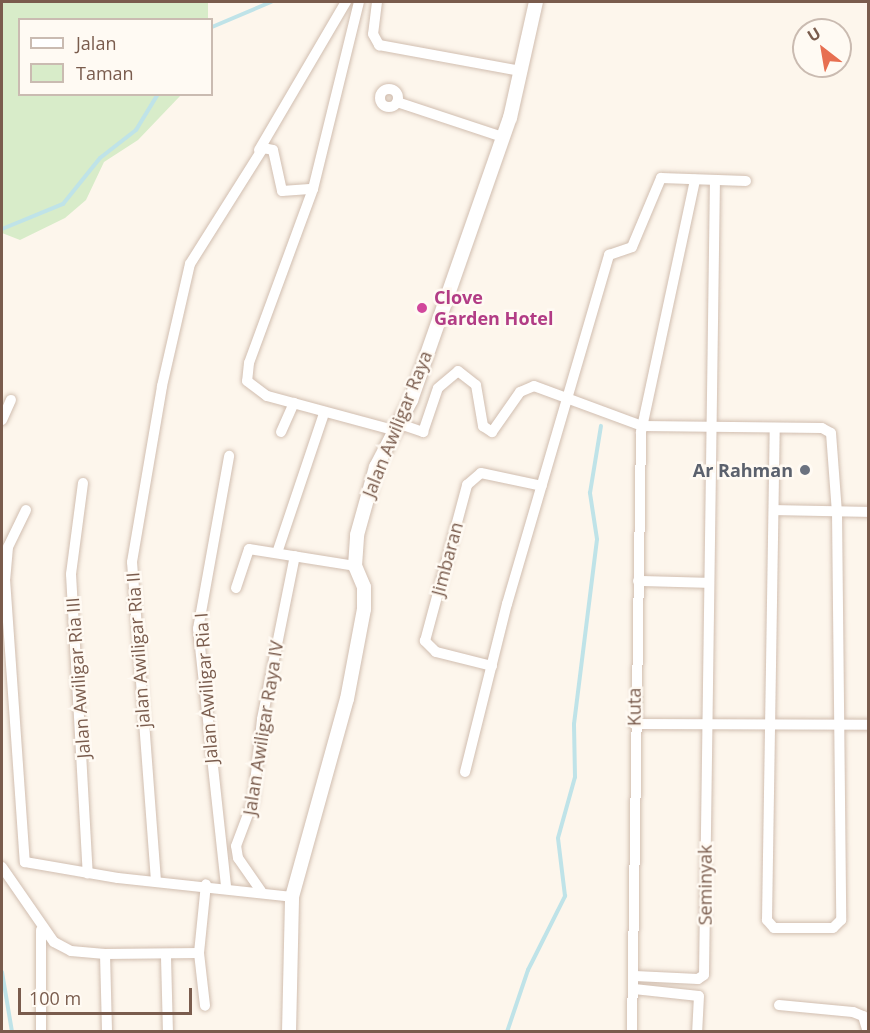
<!DOCTYPE html>
<html>
<head>
<meta charset="utf-8">
<style>
	body { margin:0 }
	#map { position:relative; width:870px; height:1033px; overflow:hidden; background:#fdf6ec; font-family:"Open Sans",sans-serif }
	div>[style] { position:absolute }
	.green>* { inset:0; background:#d8ecc9 }
	.stream>* { height:4px; margin:-2px; padding:0 2px; transform-origin:2px; border-radius:2px; background:#bfe3e8 }
	.roads { filter:drop-shadow(0 0 2px #d1beb0) drop-shadow(0 0 2px #d1beb0) }
	.minor>* { height:10px; margin:-5px; padding:0 5px; transform-origin:5px; border-radius:5px; background:#fff }
	.minor>.ring { margin:-5px; padding:0; box-sizing:content-box; background:none; border:10px solid #fff; border-radius:50% }
	.tertiary>* { height:14px; margin:-7px; padding:0 7px; transform-origin:7px; border-radius:7px; background:#fff }
	.dots>* { width:16px; height:16px; translate:-50% -50%; box-sizing:border-box; border:3px solid #fffaf3; border-radius:50% }
	span { translate:-50% -50%; white-space:nowrap; text-align:center; line-height:1.15; -webkit-text-stroke:5px #fffaf3; paint-order:stroke }
	.hotel-label { font-size:18px; color:#b23c85; font-weight:700 }
	.left { translate:0 -50%; text-align:left }
	.street-label { font-size:18px; color:#7a5c4d }
	.worship-label { font-size:18px; color:#5b616d; font-weight:700 }
	.right { translate:-100% -50%; text-align:right }
	.frame { position:absolute; inset:0; border:3px solid #7a5c4d; pointer-events:none }
	.legend { position:absolute; left:18px; top:18px; width:195px; height:78px; box-sizing:border-box; background:#fffaf3; border:2px solid #cabbb1; margin:0; padding:8px 10px; list-style:none; font-size:18px; color:#7a5c4d }
	.legend li { display:flex; align-items:center; gap:12px; height:30px }
	.legend b { width:30px; border:2px solid #cabbb1 }
	.north { position:absolute; left:792px; top:18px; width:60px; height:60px; box-sizing:border-box; background:#fffaf3; border:2px solid #cabbb1; border-radius:50%; rotate:329deg; font-size:16px; font-weight:700; line-height:24px; text-align:center; color:#7a5c4d }
	.north::after { content:''; display:block; margin:auto; width:21px; height:27px; background:#e76f51; clip-path:polygon(50% 0,100% 100%,50% 72%,0 100%) }
	.scale { position:absolute; left:18px; top:988px; width:174px; height:27px; box-sizing:border-box; border:3px solid #7a5c4d; border-top:0; padding-left:8px; font-size:18px; line-height:21px; white-space:nowrap; color:#7a5c4d; -webkit-text-stroke:4px #fffaf3; paint-order:stroke }
</style>
</head>
<body>
<div id="map">
	<div class="green">
		<div style="clip-path:polygon(2px 2px,208px 2px,208px 19px,20px 20px,20px 94px,181px 95px,138px 140px,104px 162px,86px 200px,65px 218px,20px 240px,2px 233px)"></div>
	</div>
	<div class="stream">
		<div style="left:212px;top:27px;width:64px;rotate:-23deg"></div>
		<div style="left:2px;top:229px;width:66px;rotate:-22.3deg"></div>
		<div style="left:63px;top:204px;width:59px;rotate:-51.2deg"></div>
		<div style="left:100px;top:158px;width:46px;rotate:-37.9deg"></div>
		<div style="left:136px;top:130px;width:42px;rotate:-58.6deg"></div>
		<div style="left:2px;top:972px;width:61px;rotate:80.5deg"></div>
		<div style="left:507px;top:1032px;width:65px;rotate:-71.3deg"></div>
		<div style="left:528px;top:970px;width:83px;rotate:-63.4deg"></div>
		<div style="left:565px;top:896px;width:58px;rotate:-96.9deg"></div>
		<div style="left:558px;top:838px;width:63px;rotate:-74.4deg"></div>
		<div style="left:575px;top:777px;width:53px;rotate:-91.1deg"></div>
		<div style="left:574px;top:724px;width:186px;rotate:-82.9deg"></div>
		<div style="left:597px;top:539px;width:47px;rotate:-98.7deg"></div>
		<div style="left:590px;top:493px;width:68px;rotate:-80.7deg"></div>
	</div>
	<div class="roads">
		<div class="minor">
			<div style="left:377px;top:2px;width:32px;rotate:97deg"></div>
			<div style="left:373px;top:34px;width:13px;rotate:61deg"></div>
			<div style="left:379px;top:45px;width:144px;rotate:10.4deg"></div>
			<div class="ring" style="left:380px;top:89px;width:8px;height:8px"></div>
			<div style="left:397px;top:102px;width:112px;rotate:18.3deg"></div>
			<div style="left:259px;top:150px;width:172px;rotate:-59.6deg"></div>
			<div style="left:313px;top:189px;width:193px;rotate:-76.2deg"></div>
			<div style="left:2px;top:420px;width:22px;rotate:-66deg"></div>
			<div style="left:397px;top:423px;width:28px;rotate:19deg"></div>
			<div style="left:423px;top:432px;width:46px;rotate:-71.2deg"></div>
			<div style="left:438px;top:388px;width:26px;rotate:-40deg"></div>
			<div style="left:458px;top:371px;width:23px;rotate:38deg"></div>
			<div style="left:476px;top:385px;width:42px;rotate:80.3deg"></div>
			<div style="left:483px;top:426px;width:11px;rotate:34deg"></div>
			<div style="left:492px;top:432px;width:49px;rotate:-55deg"></div>
			<div style="left:520px;top:392px;width:15px;rotate:-23deg"></div>
			<div style="left:534px;top:386px;width:115px;rotate:20.3deg"></div>
			<div style="left:642px;top:426px;width:180px;rotate:0.6deg"></div>
			<div style="left:822px;top:428px;width:10px;rotate:29deg"></div>
			<div style="left:831px;top:433px;width:79px;rotate:85.7deg"></div>
			<div style="left:837px;top:512px;width:408px;rotate:89.4deg"></div>
			<div style="left:841px;top:920px;width:11px;rotate:135deg"></div>
			<div style="left:833px;top:928px;width:59px;rotate:180deg"></div>
			<div style="left:774px;top:928px;width:11px;rotate:-131deg"></div>
			<div style="left:767px;top:920px;width:492px;rotate:-89.1deg"></div>
			<div style="left:281px;top:432px;width:32px;rotate:-66deg"></div>
			<div style="left:83px;top:483px;width:92px;rotate:97.5deg"></div>
			<div style="left:71px;top:574px;width:300px;rotate:86.8deg"></div>
			<div style="left:26px;top:510px;width:41px;rotate:115.9deg"></div>
			<div style="left:8px;top:547px;width:32px;rotate:95deg"></div>
			<div style="left:5px;top:579px;width:284px;rotate:86deg"></div>
			<div style="left:25px;top:862px;width:94px;rotate:9.8deg"></div>
			<div style="left:118px;top:878px;width:175px;rotate:6.2deg"></div>
			<div style="left:776px;top:510px;width:92px;rotate:1.2deg"></div>
			<div style="left:277px;top:553px;width:148px;rotate:-71.4deg"></div>
			<div style="left:638px;top:581px;width:70px;rotate:1.6deg"></div>
			<div style="left:236px;top:588px;width:41px;rotate:-71.6deg"></div>
			<div style="left:249px;top:549px;width:107px;rotate:9.1deg"></div>
			<div style="left:492px;top:666px;width:58px;rotate:-166deg"></div>
			<div style="left:436px;top:652px;width:16px;rotate:-135deg"></div>
			<div style="left:425px;top:641px;width:162px;rotate:-74.9deg"></div>
			<div style="left:467px;top:485px;width:18px;rotate:-41deg"></div>
			<div style="left:481px;top:473px;width:62px;rotate:12deg"></div>
			<div style="left:634px;top:724px;width:234px;rotate:0.2deg"></div>
			<div style="left:465px;top:772px;width:173px;rotate:-76deg"></div>
			<div style="left:507px;top:604px;width:364px;rotate:-73.7deg"></div>
			<div style="left:609px;top:255px;width:24px;rotate:-19deg"></div>
			<div style="left:632px;top:247px;width:75px;rotate:-67.2deg"></div>
			<div style="left:661px;top:178px;width:85px;rotate:2deg"></div>
			<div style="left:2px;top:867px;width:91px;rotate:55.3deg"></div>
			<div style="left:54px;top:942px;width:19px;rotate:28deg"></div>
			<div style="left:71px;top:951px;width:34px;rotate:5deg"></div>
			<div style="left:105px;top:954px;width:94px;rotate:-0.6deg"></div>
			<div style="left:199px;top:953px;width:69px;rotate:-84.2deg"></div>
			<div style="left:156px;top:881px;width:320px;rotate:-94.3deg"></div>
			<div style="left:132px;top:562px;width:179px;rotate:-80.3deg"></div>
			<div style="left:162px;top:386px;width:125px;rotate:-77.1deg"></div>
			<div style="left:190px;top:264px;width:137px;rotate:-57.8deg"></div>
			<div style="left:263px;top:148px;width:10px;rotate:11deg"></div>
			<div style="left:273px;top:150px;width:42px;rotate:77.6deg"></div>
			<div style="left:282px;top:191px;width:31px;rotate:-4deg"></div>
			<div style="left:313px;top:189px;width:185px;rotate:110.2deg"></div>
			<div style="left:249px;top:363px;width:18px;rotate:96deg"></div>
			<div style="left:247px;top:381px;width:25px;rotate:37deg"></div>
			<div style="left:267px;top:396px;width:131px;rotate:15.1deg"></div>
			<div style="left:226px;top:886px;width:259px;rotate:-96.2deg"></div>
			<div style="left:198px;top:629px;width:176px;rotate:-79.8deg"></div>
			<div style="left:261px;top:891px;width:40px;rotate:-124.9deg"></div>
			<div style="left:238px;top:858px;width:12px;rotate:-99deg"></div>
			<div style="left:236px;top:846px;width:48px;rotate:-69.3deg"></div>
			<div style="left:253px;top:801px;width:82px;rotate:-83.7deg"></div>
			<div style="left:262px;top:719px;width:166px;rotate:-78.6deg"></div>
			<div style="left:41px;top:930px;width:102px;rotate:90deg"></div>
			<div style="left:199px;top:953px;width:53px;rotate:83.5deg"></div>
			<div style="left:105px;top:954px;width:78px;rotate:88.5deg"></div>
			<div style="left:166px;top:957px;width:75px;rotate:88.5deg"></div>
			<div style="left:635px;top:976px;width:63px;rotate:2.7deg"></div>
			<div style="left:698px;top:979px;width:7px;rotate:-34deg"></div>
			<div style="left:704px;top:975px;width:794px;rotate:-89.21deg"></div>
			<div style="left:634px;top:989px;width:65px;rotate:6.1deg"></div>
			<div style="left:699px;top:996px;width:36px;rotate:93deg"></div>
			<div style="left:779px;top:1005px;width:74px;rotate:5.4deg"></div>
			<div style="left:853px;top:1012px;width:11px;rotate:22deg"></div>
			<div style="left:863px;top:1016px;width:17px;rotate:73deg"></div>
			<div style="left:632px;top:1032px;width:600px;rotate:-89.14deg"></div>
			<div style="left:641px;top:432px;width:258px;rotate:-77.9deg"></div>
		</div>
		<div class="tertiary">
			<div style="left:289px;top:1032px;width:135px;rotate:-88.7deg"></div>
			<div style="left:292px;top:897px;width:205px;rotate:-74.5deg"></div>
			<div style="left:347px;top:699px;width:92px;rotate:-79.3deg"></div>
			<div style="left:364px;top:609px;width:22px;rotate:-90deg"></div>
			<div style="left:364px;top:587px;width:23px;rotate:-113deg"></div>
			<div style="left:355px;top:566px;width:31px;rotate:-86deg"></div>
			<div style="left:357px;top:535px;width:71px;rotate:-74.4deg"></div>
			<div style="left:376px;top:467px;width:76px;rotate:-62.4deg"></div>
			<div style="left:411px;top:400px;width:299px;rotate:-70.7deg"></div>
			<div style="left:510px;top:118px;width:119px;rotate:-77.4deg"></div>
		</div>
	</div>
	<div class="dots">
		<div style="left:422px;top:308px;background:#d1479c"></div>
		<div style="left:805px;top:470px;background:#6b7280"></div>
	</div>
	<div class="hotel-label">
		<span class="left" style="left:434px;top:308px">Clove<br>Garden Hotel</span>
	</div>
	<div class="street-label">
		<span style="left:397px;top:424px;rotate:-68deg">Jalan Awiligar Raya</span>
		<span style="left:447px;top:559px;rotate:-75deg">Jimbaran</span>
		<span style="left:138px;top:650px;rotate:-94deg">jalan Awiligar Ria II</span>
		<span style="left:78px;top:678px;rotate:-94deg">Jalan Awiligar Ria III</span>
		<span style="left:206px;top:688px;rotate:-94deg">Jalan Awiligar Ria I</span>
		<span style="left:634px;top:707px;rotate:-90deg">Kuta</span>
		<span style="left:263px;top:728px;rotate:-81deg">Jalan Awiligar Raya IV</span>
		<span style="left:705px;top:885px;rotate:-90deg">Seminyak</span>
	</div>
	<div class="worship-label">
		<span class="right" style="left:793px;top:470px">Ar Rahman</span>
	</div>
	<div class="frame"></div>
	<ul class="legend">
	<li><b style="height:8px;background:#fff"></b>Jalan</li>
	<li><b style="height:16px;background:#d8ecc9"></b>Taman</li>
	</ul>
	<div class="north">U</div>
	<div class="scale">100 m</div>
</div>
</body>
</html>
